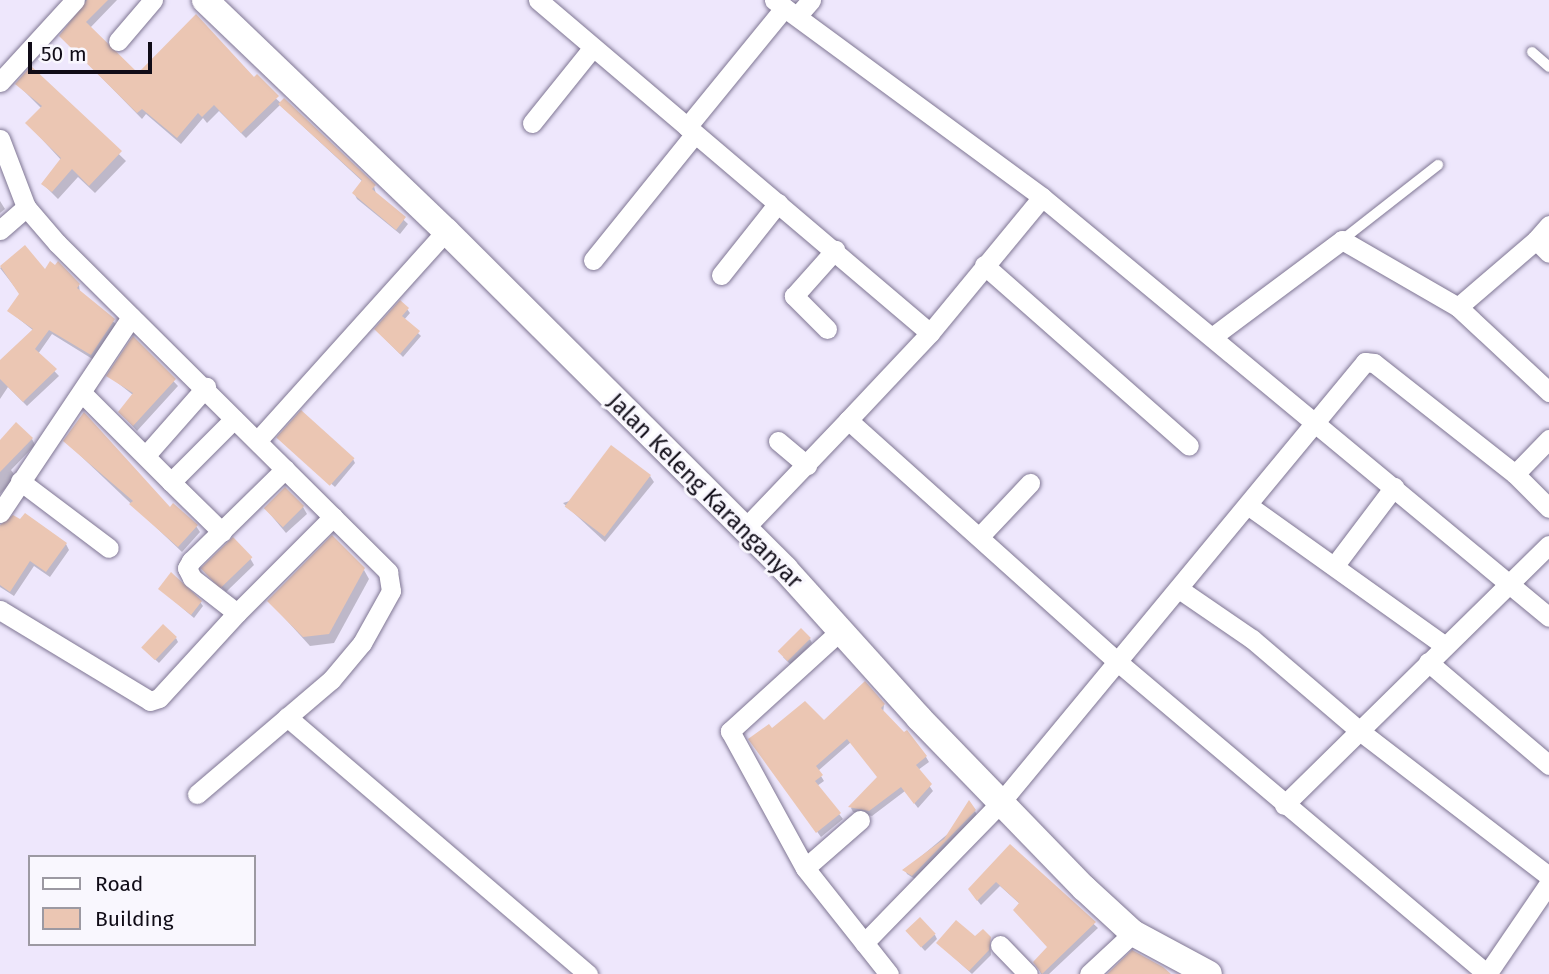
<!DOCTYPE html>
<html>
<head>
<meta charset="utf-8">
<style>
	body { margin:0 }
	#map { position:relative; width:1549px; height:974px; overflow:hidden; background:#eee7fc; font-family:"Fira Sans",sans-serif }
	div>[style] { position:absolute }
	.shadow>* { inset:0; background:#0003 }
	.building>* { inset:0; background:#ebc6b3; transform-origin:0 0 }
	.roads { filter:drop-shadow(0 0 2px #7f7693) drop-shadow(0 0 2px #7f7693) }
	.service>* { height:10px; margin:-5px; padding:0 5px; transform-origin:5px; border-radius:5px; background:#fff }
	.minor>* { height:19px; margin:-9.5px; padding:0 9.5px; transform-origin:9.5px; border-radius:9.5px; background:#fff }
	.secondary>* { height:26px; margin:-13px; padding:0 13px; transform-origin:13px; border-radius:13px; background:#fff }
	span { translate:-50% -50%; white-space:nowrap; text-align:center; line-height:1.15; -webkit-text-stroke:6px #f9f7fe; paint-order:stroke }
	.street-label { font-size:23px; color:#100c17 }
	.legend { position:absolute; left:28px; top:855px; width:228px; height:91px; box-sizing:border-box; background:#f9f7fe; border:2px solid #9c99a2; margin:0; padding:9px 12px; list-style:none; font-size:21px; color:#100c17 }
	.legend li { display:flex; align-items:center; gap:14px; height:35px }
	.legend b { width:35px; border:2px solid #9c99a2 }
	.scale { position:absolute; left:28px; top:42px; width:124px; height:32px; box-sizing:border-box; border:4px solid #100c17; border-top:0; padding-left:9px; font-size:21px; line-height:24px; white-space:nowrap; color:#100c17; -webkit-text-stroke:5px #f9f7fe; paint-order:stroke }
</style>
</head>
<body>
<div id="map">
	<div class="shadow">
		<div style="clip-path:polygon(85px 0,117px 0,89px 29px,138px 75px,254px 79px,374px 186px,376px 194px,408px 224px,400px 234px,357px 199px,354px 193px,363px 182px,280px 105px,246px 138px,219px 111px,207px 123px,203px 118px,181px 144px,146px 114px,142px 119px,61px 36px,86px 8px)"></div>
		<div style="clip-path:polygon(31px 69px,126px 161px,95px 193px,78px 177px,58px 199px,43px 184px,62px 161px,27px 123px,42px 109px,17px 84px)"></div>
		<div style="clip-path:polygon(0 201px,5px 209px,0 213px)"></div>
		<div style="clip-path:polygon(25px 248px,45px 272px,79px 285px,80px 293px,117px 325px,94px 360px,52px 334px,38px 354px,59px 376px,27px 406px,8px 387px,0 399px,0 363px,34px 331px,9px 311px,21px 295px,0 268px)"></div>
		<div style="clip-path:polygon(407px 309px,410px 313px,404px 320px,421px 336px,403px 357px,376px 330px)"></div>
		<div style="clip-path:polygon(133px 339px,178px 386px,137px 431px,120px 412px,133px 395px,109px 376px)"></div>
		<div style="clip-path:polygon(279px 438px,353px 459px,355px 463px,335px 487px)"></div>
		<div style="clip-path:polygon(32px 439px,35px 445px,11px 470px,16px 477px,0 494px,0 443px)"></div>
		<div style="clip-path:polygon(65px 441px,196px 526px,200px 532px,182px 552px)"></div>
		<div style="clip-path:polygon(650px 476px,654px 482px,605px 542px,563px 503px)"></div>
		<div style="clip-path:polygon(303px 507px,307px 514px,286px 533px,265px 508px)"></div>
		<div style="clip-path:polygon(0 527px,66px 544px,69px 550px,50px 577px,34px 566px,14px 596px,0 587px)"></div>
		<div style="clip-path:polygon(250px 558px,254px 565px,226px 592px,203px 569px)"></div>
		<div style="clip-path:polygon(364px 570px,369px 579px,334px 643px,310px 646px,269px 601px)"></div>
		<div style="clip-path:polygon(160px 589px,200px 602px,203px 606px,194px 618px)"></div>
		<div style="clip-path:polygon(176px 638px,178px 642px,159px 663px,147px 652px)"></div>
		<div style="clip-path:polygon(810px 639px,812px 643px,791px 665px,783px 657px)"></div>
		<div style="clip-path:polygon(884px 705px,883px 713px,926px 757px,929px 762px,918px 770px,933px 791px,918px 808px,905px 791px,872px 816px,853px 812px,851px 808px,879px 778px,851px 742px,818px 771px,824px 781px,817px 786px,843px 819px,821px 837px,753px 744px,771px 731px,824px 723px)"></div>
		<div style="clip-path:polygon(975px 811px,977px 815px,915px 879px,907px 874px,905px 870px)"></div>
		<div style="clip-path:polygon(1010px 847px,1098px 928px,1049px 974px,1041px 974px,1036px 962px,1049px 949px,1020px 904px,1000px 886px,981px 905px,973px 895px)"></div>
		<div style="clip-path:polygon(908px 932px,935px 935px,937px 939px,925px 951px)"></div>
		<div style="clip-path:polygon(990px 938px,991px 955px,972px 974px,938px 943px)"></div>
	</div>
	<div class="building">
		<div style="clip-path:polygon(87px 0,108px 0,86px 22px,138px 73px,196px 14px,254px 77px,257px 74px,279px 96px,241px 133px,214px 105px,202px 117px,198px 113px,177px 138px,142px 109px,137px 113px,59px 36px)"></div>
		<div style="clip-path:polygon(31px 66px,122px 151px,89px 186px,72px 169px,52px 192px,41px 184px,61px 158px,25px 123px,42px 106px,15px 84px)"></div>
		<div style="clip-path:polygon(284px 98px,376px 185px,372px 189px,406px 217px,396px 230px,352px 193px,362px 180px,278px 104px)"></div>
		<div style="clip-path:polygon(25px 245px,45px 269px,50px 261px,55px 265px,58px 261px,80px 284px,77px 288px,115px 319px,91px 355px,49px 330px,35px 349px,57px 369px,23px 402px,0 379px,0 360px,33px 329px,7px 311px,19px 294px,0 266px)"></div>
		<div style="clip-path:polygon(400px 300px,409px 308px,402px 316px,420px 331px,400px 354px,374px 329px)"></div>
		<div style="clip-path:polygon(133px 336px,176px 379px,133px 426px,118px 412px,133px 393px,106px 376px)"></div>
		<div style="left:301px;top:410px;width:72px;height:37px;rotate:42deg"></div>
		<div style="clip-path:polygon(84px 412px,170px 507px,173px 503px,198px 525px,178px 547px,129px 504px,133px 501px,63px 441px)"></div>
		<div style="clip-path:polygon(16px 422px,33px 438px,0 472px,0 440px)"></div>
		<div style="left:611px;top:445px;width:50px;height:77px;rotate:37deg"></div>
		<div style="left:285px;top:487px;width:27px;height:30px;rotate:45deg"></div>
		<div style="clip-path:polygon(25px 513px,67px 543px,46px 572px,30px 561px,10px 592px,0 585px,0 525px,13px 515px,20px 519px)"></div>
		<div style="clip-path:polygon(332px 535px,365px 568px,329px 634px,303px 637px,267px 601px)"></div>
		<div style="left:233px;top:537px;width:28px;height:45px;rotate:46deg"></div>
		<div style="clip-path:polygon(171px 572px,202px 601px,191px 615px,158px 589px)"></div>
		<div style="left:163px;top:624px;width:19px;height:32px;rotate:43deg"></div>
		<div style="left:801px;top:628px;width:14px;height:33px;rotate:45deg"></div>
		<div style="clip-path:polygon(865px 681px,885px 704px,881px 708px,904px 732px,907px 730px,927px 756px,916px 765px,932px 784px,914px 804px,901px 787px,869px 811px,848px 807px,877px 777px,847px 739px,816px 766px,823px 775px,815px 781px,841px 813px,816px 833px,748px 739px,769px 724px,772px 728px,805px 701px,824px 720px)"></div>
		<div style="clip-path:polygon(969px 800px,976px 810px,912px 876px,902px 870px,944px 839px)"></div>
		<div style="clip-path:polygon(1010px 844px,1096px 922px,1042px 974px,1033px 962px,1047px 947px,1013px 910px,1019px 903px,996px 882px,977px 901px,968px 889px)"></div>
		<div style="left:920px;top:917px;width:23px;height:20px;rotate:47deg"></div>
		<div style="clip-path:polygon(956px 920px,975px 936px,983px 929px,991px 937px,989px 950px,969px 971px,936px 943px)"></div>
		<div style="clip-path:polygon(1132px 950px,1163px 967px,1171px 974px,1107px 974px)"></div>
	</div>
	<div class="roads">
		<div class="service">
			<div style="left:1532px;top:52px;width:23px;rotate:41deg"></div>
			<div style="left:1342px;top:240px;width:122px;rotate:-38deg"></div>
		</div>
		<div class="minor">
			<div style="left:538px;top:0;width:514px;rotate:40.35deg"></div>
			<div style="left:774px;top:0;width:333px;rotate:36.3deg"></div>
			<div style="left:1042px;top:197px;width:658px;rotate:39.64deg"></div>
			<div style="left:798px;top:15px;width:20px;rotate:-49deg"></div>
			<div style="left:118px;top:41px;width:54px;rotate:-49.5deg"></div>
			<div style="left:0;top:82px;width:111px;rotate:-47.6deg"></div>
			<div style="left:532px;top:123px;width:97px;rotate:-51.2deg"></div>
			<div style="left:687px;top:127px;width:154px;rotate:-50.8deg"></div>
			<div style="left:0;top:139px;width:73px;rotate:69.1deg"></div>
			<div style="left:26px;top:207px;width:48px;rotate:49.3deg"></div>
			<div style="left:57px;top:243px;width:467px;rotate:44.8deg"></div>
			<div style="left:388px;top:572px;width:19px;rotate:81deg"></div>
			<div style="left:391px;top:591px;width:60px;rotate:119.1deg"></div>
			<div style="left:362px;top:643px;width:48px;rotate:130deg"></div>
			<div style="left:331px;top:680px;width:176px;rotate:139.6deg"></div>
			<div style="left:0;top:230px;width:35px;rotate:-41deg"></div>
			<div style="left:1536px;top:240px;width:20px;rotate:-49deg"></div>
			<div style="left:593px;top:260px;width:159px;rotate:-51.1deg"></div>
			<div style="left:984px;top:265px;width:273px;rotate:41.4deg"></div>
			<div style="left:721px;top:275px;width:92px;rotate:-51.6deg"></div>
			<div style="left:1458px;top:307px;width:125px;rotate:43deg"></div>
			<div style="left:827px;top:329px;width:47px;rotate:-135deg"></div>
			<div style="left:794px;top:296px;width:62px;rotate:-48.3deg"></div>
			<div style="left:1212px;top:337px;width:162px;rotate:-36.7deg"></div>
			<div style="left:1342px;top:240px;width:134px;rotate:30deg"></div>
			<div style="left:1458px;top:307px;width:103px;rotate:-40.7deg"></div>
			<div style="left:1536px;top:240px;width:18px;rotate:45deg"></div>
			<div style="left:82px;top:393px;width:126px;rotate:45deg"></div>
			<div style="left:848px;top:420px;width:120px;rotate:-46.7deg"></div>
			<div style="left:930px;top:333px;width:176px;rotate:-50.5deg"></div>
			<div style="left:257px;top:441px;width:283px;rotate:-48deg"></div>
			<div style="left:778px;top:441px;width:38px;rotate:40deg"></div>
			<div style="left:146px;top:455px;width:91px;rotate:-48.6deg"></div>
			<div style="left:285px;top:469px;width:132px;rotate:135.6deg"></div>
			<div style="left:191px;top:561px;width:8px;rotate:120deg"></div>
			<div style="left:187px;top:568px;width:11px;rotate:63deg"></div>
			<div style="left:192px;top:578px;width:57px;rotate:37.9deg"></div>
			<div style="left:237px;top:613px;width:136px;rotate:-45deg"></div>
			<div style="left:1515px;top:474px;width:49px;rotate:-45.8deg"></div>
			<div style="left:20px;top:481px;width:111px;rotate:37deg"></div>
			<div style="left:1249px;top:506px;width:241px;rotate:35.5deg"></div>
			<div style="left:0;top:513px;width:236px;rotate:-56.2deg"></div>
			<div style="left:744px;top:529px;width:151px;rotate:-46.3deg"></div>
			<div style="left:848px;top:420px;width:364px;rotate:41.9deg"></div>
			<div style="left:1119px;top:663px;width:482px;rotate:40.2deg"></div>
			<div style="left:222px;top:532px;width:71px;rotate:-135.6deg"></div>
			<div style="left:171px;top:482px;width:89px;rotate:-45deg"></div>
			<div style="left:980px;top:536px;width:73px;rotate:-46.7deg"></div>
			<div style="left:1335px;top:565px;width:98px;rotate:-52.9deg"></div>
			<div style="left:1179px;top:589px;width:88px;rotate:34.4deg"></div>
			<div style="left:1252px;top:639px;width:143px;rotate:40.5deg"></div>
			<div style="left:1361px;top:732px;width:237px;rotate:37.5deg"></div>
			<div style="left:0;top:610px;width:175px;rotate:31.2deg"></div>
			<div style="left:150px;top:701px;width:9px;rotate:-18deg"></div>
			<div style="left:159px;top:698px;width:115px;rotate:-47.5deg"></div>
			<div style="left:840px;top:631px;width:149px;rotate:137.7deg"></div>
			<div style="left:730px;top:731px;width:156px;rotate:61.3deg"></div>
			<div style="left:805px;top:868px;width:135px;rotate:51.6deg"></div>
			<div style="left:1428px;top:662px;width:159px;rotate:40.4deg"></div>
			<div style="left:287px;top:717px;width:396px;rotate:40.5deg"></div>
			<div style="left:1284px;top:805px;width:371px;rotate:-44.5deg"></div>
			<div style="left:805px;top:868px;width:73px;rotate:-41.1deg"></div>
			<div style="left:864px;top:943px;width:197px;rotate:-45.8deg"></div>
			<div style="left:1001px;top:802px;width:571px;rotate:-50.4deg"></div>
			<div style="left:1365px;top:362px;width:9px;rotate:6deg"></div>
			<div style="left:1374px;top:363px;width:179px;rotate:38.2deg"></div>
			<div style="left:1515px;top:474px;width:48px;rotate:45deg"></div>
			<div style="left:1000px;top:945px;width:40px;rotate:46deg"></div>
			<div style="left:1089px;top:974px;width:60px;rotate:-43deg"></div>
			<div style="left:1487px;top:974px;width:110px;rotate:-55.7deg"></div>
		</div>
		<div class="secondary">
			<div style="left:205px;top:0;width:334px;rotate:43.8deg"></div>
			<div style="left:446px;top:231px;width:479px;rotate:44.9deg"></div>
			<div style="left:785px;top:569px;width:200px;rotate:48deg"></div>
			<div style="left:919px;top:718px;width:237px;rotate:45.9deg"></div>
			<div style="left:1084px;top:888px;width:67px;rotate:42.6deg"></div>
			<div style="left:1133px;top:933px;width:86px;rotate:28.3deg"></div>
		</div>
	</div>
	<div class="street-label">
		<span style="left:705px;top:491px;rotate:45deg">Jalan Keleng Karanganyar</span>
	</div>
	<ul class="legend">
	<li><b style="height:9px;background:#fff"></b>Road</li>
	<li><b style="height:19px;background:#ebc6b3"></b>Building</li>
	</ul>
	<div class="scale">50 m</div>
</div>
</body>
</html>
